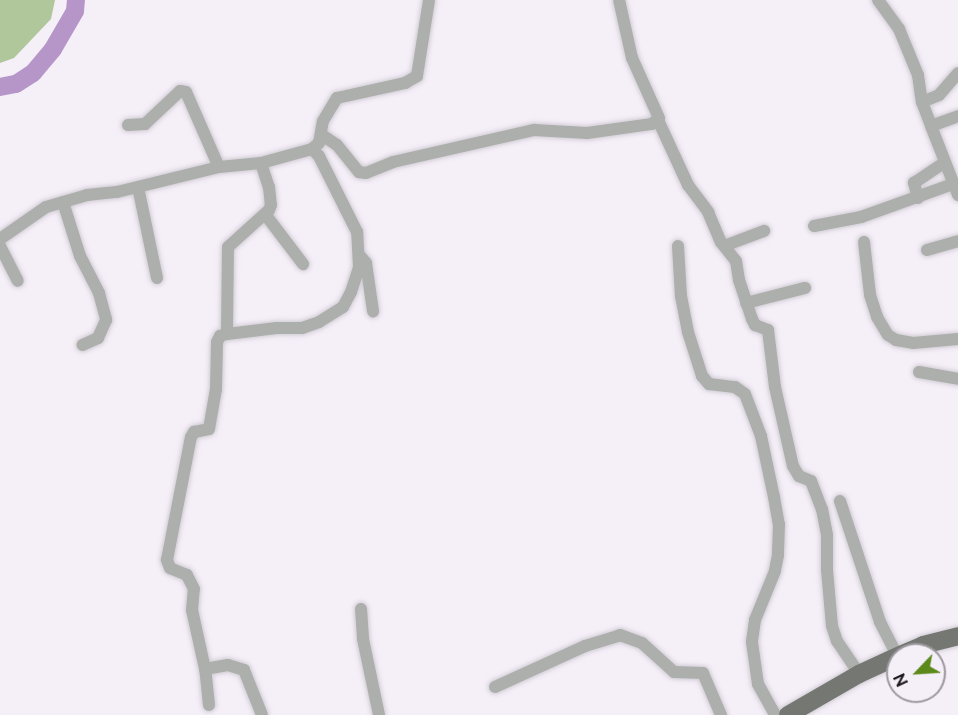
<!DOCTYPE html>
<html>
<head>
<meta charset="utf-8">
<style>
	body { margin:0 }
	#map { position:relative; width:958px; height:715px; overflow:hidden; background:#f5eff8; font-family:Raleway,sans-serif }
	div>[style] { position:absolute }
	.green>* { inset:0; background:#b0c79b }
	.river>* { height:18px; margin:-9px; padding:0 9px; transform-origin:9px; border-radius:9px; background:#b696c8 }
	.roads { filter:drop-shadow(0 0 2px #d2cdd5) drop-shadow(0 0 2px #d2cdd5) }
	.minor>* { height:12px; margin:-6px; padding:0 6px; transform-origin:6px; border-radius:6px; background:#adafac }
	.primary>* { height:18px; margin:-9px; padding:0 9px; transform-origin:9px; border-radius:9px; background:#757872 }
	span { translate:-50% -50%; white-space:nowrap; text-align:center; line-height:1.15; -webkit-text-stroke:4.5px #f5eff8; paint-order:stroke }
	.north { position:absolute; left:886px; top:643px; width:60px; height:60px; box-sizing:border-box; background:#f5eff8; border:2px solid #9e99a0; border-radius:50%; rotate:245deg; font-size:16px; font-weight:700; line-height:24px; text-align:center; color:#1b191c }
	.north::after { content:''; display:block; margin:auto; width:21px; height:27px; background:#5c8919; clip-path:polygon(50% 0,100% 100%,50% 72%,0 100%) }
</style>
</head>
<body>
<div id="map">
	<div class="green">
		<div style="clip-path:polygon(0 0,55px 0,51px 19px,14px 58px,0 63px)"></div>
	</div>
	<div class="river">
		<div style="left:0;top:87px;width:16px;rotate:-11deg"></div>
		<div style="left:16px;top:84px;width:20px;rotate:-33deg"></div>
		<div style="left:33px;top:73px;width:31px;rotate:-50deg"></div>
		<div style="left:53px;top:49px;width:44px;rotate:-59.9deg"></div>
		<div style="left:75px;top:11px;width:11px;rotate:-85deg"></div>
	</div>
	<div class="roads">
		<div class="minor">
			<div style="left:878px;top:0;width:36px;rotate:54deg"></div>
			<div style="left:899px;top:29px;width:50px;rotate:67.6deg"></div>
			<div style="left:918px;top:75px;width:27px;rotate:82deg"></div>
			<div style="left:922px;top:102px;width:26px;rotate:69deg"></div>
			<div style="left:931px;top:126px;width:74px;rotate:68.6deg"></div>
			<div style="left:922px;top:102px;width:18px;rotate:-22deg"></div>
			<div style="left:939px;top:95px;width:29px;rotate:-49deg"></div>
			<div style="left:658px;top:120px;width:72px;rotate:65.2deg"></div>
			<div style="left:688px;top:185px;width:34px;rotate:53deg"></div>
			<div style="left:708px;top:212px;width:33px;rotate:67deg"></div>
			<div style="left:721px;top:242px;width:24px;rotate:52deg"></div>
			<div style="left:736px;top:261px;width:19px;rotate:81deg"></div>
			<div style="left:739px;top:280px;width:41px;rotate:71.6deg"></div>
			<div style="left:752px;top:319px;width:7px;rotate:63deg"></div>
			<div style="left:755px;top:325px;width:14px;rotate:21deg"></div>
			<div style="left:768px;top:330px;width:57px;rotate:83deg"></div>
			<div style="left:775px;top:387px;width:81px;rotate:77.2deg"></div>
			<div style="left:793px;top:466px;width:12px;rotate:59deg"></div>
			<div style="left:799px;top:476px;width:13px;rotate:23deg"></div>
			<div style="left:811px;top:481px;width:30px;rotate:69deg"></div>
			<div style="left:822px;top:509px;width:26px;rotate:79deg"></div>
			<div style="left:827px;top:535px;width:35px;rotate:90deg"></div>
			<div style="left:827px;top:570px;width:56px;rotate:84.9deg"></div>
			<div style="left:832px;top:626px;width:16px;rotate:72deg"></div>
			<div style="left:837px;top:641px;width:40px;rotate:56deg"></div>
			<div style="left:128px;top:125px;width:17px;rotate:-3deg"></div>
			<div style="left:145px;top:124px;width:48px;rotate:-43.3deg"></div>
			<div style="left:180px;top:91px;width:6px;rotate:9deg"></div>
			<div style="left:186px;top:92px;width:82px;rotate:66.3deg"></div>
			<div style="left:931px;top:126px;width:29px;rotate:-20deg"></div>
			<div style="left:322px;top:135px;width:18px;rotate:34deg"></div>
			<div style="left:337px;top:145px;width:35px;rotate:51deg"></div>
			<div style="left:359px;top:172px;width:7px;rotate:8deg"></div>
			<div style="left:366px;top:173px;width:29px;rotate:-22deg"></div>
			<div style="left:393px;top:162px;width:145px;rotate:-12.8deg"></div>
			<div style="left:534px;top:130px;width:53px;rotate:3.2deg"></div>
			<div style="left:587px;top:133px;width:66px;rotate:-7.9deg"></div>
			<div style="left:652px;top:124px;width:9px;rotate:-41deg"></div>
			<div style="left:659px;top:118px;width:66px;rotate:-114.2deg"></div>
			<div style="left:632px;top:58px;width:59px;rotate:-102.6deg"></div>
			<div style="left:261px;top:163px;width:25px;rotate:72deg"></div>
			<div style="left:269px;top:187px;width:18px;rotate:84deg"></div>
			<div style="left:271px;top:205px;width:5px;rotate:112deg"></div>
			<div style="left:269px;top:210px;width:55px;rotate:137.9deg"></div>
			<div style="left:228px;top:247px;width:87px;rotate:90.7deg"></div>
			<div style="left:227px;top:334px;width:50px;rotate:-6.8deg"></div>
			<div style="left:277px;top:328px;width:25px"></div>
			<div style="left:302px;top:328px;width:18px;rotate:-19deg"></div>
			<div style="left:319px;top:322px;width:28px;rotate:-32deg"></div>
			<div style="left:343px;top:307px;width:17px;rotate:-62deg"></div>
			<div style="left:351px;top:292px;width:26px;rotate:-72deg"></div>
			<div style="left:359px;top:267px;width:35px;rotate:-93deg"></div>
			<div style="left:357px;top:232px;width:85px;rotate:-116.6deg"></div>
			<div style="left:319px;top:156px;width:10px;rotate:-135deg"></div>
			<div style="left:138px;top:187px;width:93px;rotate:78.2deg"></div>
			<div style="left:918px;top:198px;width:16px;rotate:-105deg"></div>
			<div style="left:914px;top:183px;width:36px;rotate:-34deg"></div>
			<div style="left:63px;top:202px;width:57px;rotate:72.5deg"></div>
			<div style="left:80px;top:256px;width:42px;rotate:62.8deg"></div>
			<div style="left:99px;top:293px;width:28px;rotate:75deg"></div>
			<div style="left:106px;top:320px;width:20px;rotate:114deg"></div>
			<div style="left:98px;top:338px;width:17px;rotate:156deg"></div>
			<div style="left:265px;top:214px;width:63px;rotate:52.8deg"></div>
			<div style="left:814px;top:226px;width:48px;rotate:-10.8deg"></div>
			<div style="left:861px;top:217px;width:98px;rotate:-19.7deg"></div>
			<div style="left:0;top:239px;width:56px;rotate:-34.8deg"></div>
			<div style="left:46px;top:207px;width:43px;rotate:-16.3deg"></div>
			<div style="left:87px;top:195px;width:30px;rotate:-6deg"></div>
			<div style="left:117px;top:192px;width:105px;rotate:-13.8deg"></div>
			<div style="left:219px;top:167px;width:42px;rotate:-5.4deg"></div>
			<div style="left:261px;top:163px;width:53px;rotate:-15.4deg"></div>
			<div style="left:312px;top:149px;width:9px;rotate:-41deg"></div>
			<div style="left:319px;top:143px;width:22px;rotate:-80deg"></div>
			<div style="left:323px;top:121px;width:27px;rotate:-59deg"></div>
			<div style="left:337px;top:98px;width:70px;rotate:-12.4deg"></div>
			<div style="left:405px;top:83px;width:14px;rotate:-30deg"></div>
			<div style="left:417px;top:76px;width:77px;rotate:-81deg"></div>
			<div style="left:864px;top:242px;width:53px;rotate:83.5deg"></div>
			<div style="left:870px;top:295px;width:23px;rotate:72deg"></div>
			<div style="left:877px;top:317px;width:21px;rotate:59deg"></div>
			<div style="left:888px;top:335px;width:9px;rotate:32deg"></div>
			<div style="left:896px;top:340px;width:17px;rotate:10deg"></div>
			<div style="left:913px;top:343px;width:45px;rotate:-5.1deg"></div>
			<div style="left:0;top:246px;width:39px;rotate:63deg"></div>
			<div style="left:678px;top:246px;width:50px;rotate:86.6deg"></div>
			<div style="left:681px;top:296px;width:37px;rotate:79deg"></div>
			<div style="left:688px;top:332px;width:46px;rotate:72.3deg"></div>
			<div style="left:702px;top:376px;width:11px;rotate:49deg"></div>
			<div style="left:709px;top:384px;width:26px;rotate:7deg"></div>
			<div style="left:735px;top:387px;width:12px;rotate:35deg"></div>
			<div style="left:745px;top:394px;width:45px;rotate:69.1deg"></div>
			<div style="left:761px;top:436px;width:62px;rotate:78deg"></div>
			<div style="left:774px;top:497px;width:27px;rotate:80deg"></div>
			<div style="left:779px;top:524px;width:31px;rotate:92deg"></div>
			<div style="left:778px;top:555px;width:16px;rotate:101deg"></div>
			<div style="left:775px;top:571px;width:53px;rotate:112.2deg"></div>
			<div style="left:755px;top:620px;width:22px;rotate:98deg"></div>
			<div style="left:752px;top:642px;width:42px;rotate:81.9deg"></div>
			<div style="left:758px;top:684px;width:35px;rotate:61deg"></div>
			<div style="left:724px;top:246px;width:43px;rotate:-20.6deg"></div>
			<div style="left:927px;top:250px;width:32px;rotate:-16deg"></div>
			<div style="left:360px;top:256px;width:9px;rotate:49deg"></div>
			<div style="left:366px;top:263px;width:49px;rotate:81.7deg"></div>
			<div style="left:746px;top:303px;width:61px;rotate:-14.3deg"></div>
			<div style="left:919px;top:372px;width:40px;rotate:10deg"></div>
			<div style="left:840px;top:501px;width:127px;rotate:71.7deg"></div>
			<div style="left:880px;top:622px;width:38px;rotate:63deg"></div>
			<div style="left:361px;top:609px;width:30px;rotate:86deg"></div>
			<div style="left:363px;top:639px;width:78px;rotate:78.1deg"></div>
			<div style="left:205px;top:669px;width:23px;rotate:-10deg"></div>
			<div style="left:228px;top:665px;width:17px;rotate:17deg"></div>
			<div style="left:244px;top:670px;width:48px;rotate:68.2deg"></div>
			<div style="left:495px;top:687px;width:99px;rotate:-24.5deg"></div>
			<div style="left:585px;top:646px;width:37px;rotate:-17deg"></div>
			<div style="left:620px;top:635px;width:23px;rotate:20deg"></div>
			<div style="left:642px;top:643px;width:43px;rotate:42.2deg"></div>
			<div style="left:674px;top:672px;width:29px;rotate:2deg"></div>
			<div style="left:703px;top:673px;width:46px;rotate:66.8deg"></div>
			<div style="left:209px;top:705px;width:36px;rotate:-96deg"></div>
			<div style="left:205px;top:669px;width:60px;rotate:-102.4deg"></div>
			<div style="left:192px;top:610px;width:21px;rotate:-85deg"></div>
			<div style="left:194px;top:589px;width:16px;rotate:-117deg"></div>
			<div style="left:187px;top:575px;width:18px;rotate:-158deg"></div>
			<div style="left:170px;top:568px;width:9px;rotate:-111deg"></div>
			<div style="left:167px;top:560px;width:125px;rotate:-79deg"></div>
			<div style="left:191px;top:437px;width:6px;rotate:-59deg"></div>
			<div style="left:194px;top:432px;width:15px;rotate:-11deg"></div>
			<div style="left:209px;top:429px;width:41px;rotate:-80.1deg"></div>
			<div style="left:216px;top:389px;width:47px;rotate:-88.8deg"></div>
			<div style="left:217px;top:342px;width:7px;rotate:-63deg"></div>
			<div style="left:220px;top:336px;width:7px;rotate:-16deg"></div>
		</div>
		<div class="primary">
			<div style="left:900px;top:655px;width:25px;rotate:-23deg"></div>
			<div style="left:923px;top:645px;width:36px;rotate:-14deg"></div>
			<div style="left:788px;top:715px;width:82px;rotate:-30deg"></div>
			<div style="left:859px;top:674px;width:43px;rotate:-24.8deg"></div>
		</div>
	</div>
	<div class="north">N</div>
</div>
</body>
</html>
